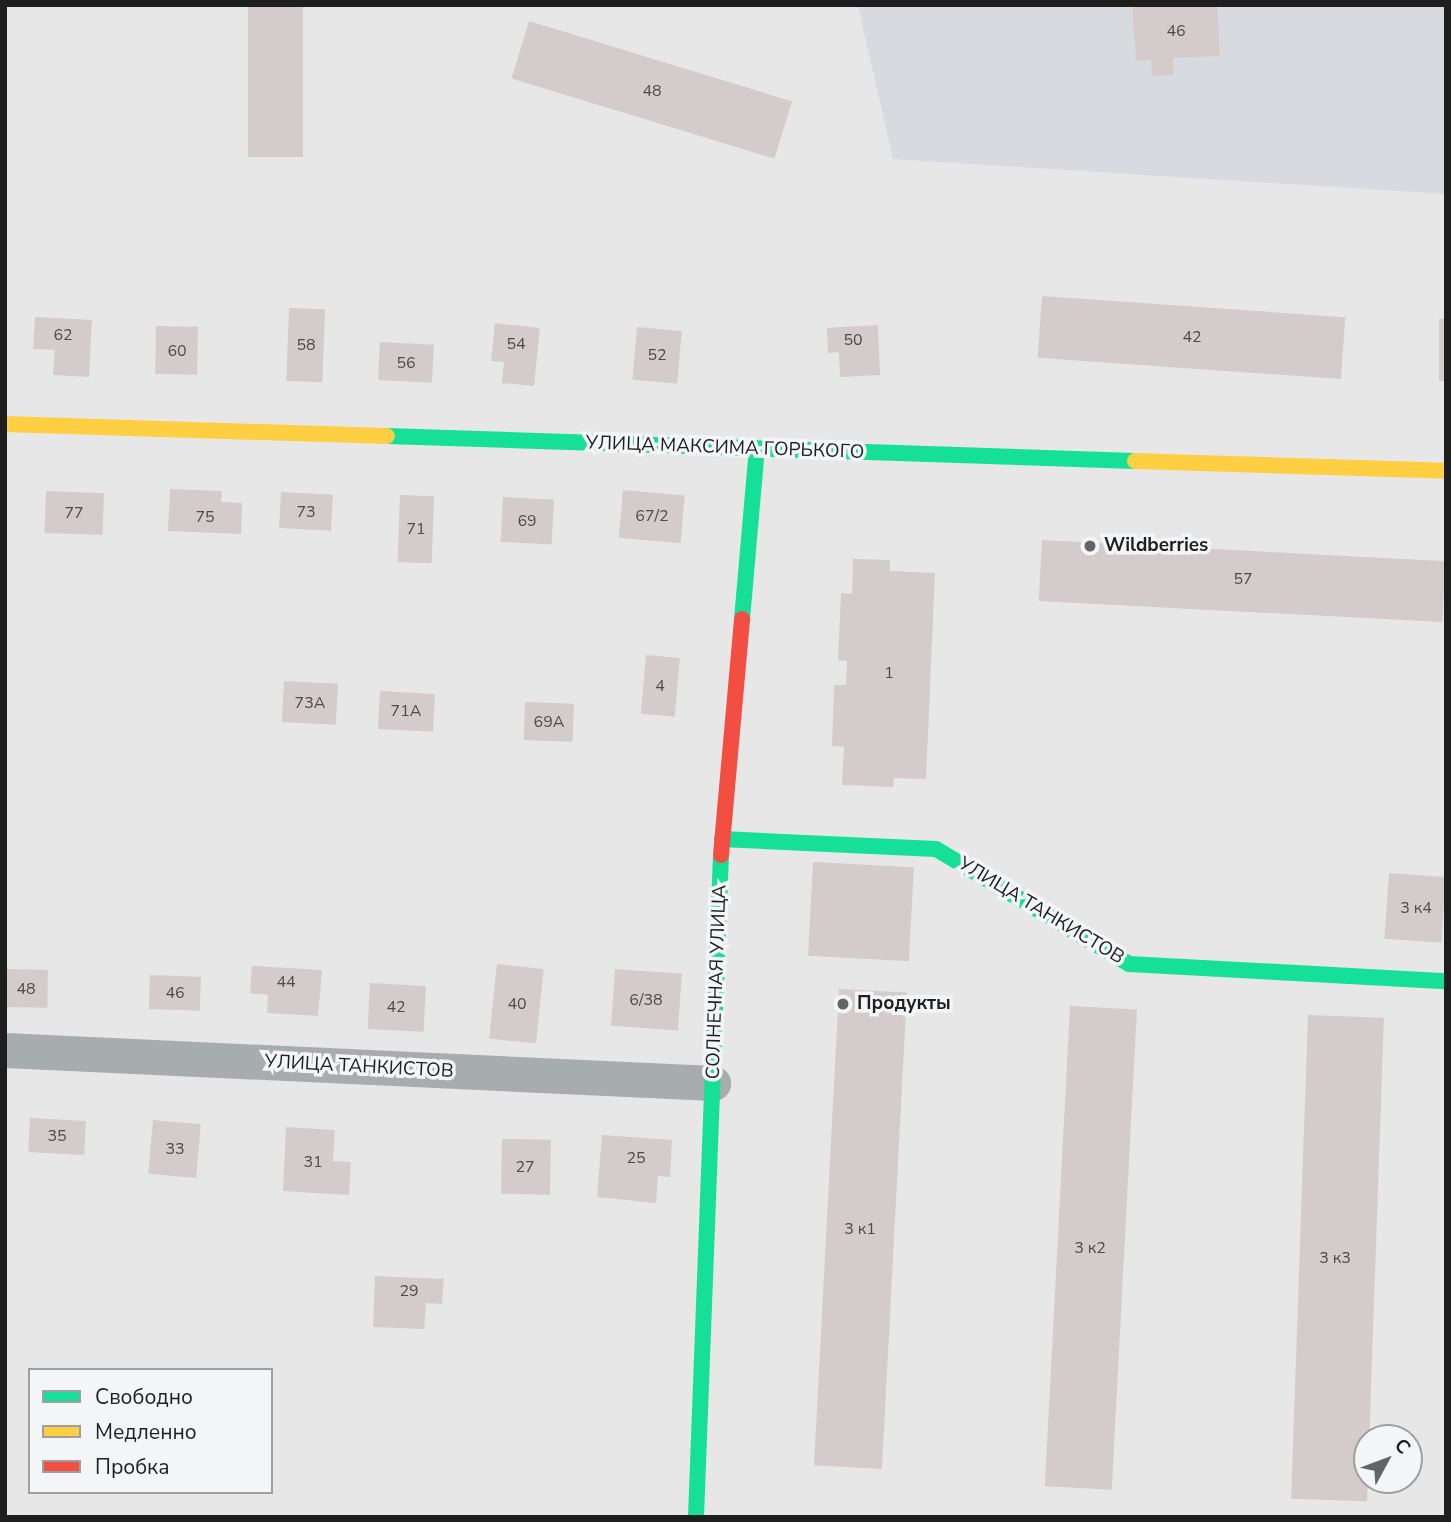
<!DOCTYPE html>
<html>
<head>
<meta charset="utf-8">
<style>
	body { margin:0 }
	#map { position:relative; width:1451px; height:1522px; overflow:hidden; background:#e7e7e8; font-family:"Nunito Sans",sans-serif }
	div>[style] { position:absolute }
	.built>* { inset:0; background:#d7dadf }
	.building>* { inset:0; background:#d4cccb; transform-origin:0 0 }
	.street>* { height:35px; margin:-17.5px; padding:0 17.5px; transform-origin:17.5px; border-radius:17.5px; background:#a7acaf }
	.fast>* { height:16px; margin:-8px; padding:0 8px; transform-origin:8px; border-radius:8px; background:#16e098 }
	.slow>* { height:16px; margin:-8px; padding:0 8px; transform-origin:8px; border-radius:8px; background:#ffcf43 }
	.jam>* { height:16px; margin:-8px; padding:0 8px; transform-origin:8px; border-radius:8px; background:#f24e42 }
	.dots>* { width:19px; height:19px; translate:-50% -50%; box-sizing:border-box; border:4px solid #f3f5f7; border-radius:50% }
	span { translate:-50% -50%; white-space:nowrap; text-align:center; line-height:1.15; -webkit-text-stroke:7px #f3f5f7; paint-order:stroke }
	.number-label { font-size:16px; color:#4c4a4a }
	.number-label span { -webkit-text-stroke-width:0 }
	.street-label { font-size:19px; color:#1e1e1f }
	.poi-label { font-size:19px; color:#1e1e1f; font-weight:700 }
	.left { translate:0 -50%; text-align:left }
	.frame { position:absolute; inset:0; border:7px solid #1e1e1f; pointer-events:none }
	.legend { position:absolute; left:28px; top:1368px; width:245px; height:126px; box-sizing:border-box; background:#f3f5f7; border:2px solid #9e9fa1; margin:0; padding:9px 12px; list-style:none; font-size:21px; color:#1e1e1f }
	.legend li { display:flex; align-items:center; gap:14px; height:35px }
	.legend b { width:35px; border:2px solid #9e9fa1 }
	.north { position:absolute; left:1353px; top:1424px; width:70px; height:70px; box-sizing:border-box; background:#f3f5f7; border:2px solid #9e9fa1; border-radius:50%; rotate:49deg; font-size:19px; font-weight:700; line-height:28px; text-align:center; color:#1e1e1f }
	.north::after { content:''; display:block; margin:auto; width:24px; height:32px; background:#646465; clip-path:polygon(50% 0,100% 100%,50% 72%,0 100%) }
</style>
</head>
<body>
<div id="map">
	<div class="built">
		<div style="clip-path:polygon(854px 5px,1446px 5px,1446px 194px,893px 159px,858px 6px)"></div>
	</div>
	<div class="building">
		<div style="left:248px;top:5px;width:55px;height:152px"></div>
		<div style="clip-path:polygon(1132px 5px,1217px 5px,1220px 56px,1173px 58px,1174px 75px,1152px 76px,1151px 60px,1136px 61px)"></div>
		<div style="left:529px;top:21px;width:275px;height:60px;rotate:17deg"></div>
		<div style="left:1042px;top:296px;width:304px;height:62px;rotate:4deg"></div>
		<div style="left:289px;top:308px;width:36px;height:73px;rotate:2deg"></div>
		<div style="clip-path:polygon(35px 317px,92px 320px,89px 377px,53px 375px,55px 350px,33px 349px)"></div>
		<div style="left:1439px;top:319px;width:7px;height:62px"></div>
		<div style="clip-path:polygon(495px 323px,540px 328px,534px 386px,502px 383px,504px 362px,491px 361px)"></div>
		<div style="clip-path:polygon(878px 325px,880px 375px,840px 377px,839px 352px,828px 353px,827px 328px)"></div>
		<div style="left:156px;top:326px;width:42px;height:48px;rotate:1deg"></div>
		<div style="left:637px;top:327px;width:45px;height:53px;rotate:5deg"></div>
		<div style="left:380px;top:342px;width:54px;height:38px;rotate:3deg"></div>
		<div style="clip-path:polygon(170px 489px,222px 491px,221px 502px,242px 503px,241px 534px,168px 531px)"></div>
		<div style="left:623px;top:490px;width:62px;height:48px;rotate:5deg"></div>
		<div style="left:46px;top:491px;width:58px;height:42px;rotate:2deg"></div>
		<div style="left:281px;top:492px;width:52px;height:36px;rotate:3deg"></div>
		<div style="left:400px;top:495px;width:34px;height:67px;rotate:2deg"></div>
		<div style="left:503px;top:497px;width:51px;height:45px;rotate:3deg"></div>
		<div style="left:1042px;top:540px;width:404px;height:61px;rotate:3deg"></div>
		<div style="clip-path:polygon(853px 559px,890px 560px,890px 571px,935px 573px,926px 779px,894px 778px,893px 787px,842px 785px,844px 747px,832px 746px,834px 685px,846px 685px,847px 661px,838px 660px,841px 593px,852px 594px)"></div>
		<div style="left:646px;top:655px;width:34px;height:59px;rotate:5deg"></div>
		<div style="left:284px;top:681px;width:54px;height:41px;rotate:3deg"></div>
		<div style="left:380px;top:691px;width:55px;height:38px;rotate:3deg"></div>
		<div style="left:525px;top:702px;width:49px;height:38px;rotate:2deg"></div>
		<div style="left:813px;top:862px;width:101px;height:94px;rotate:3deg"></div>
		<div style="left:1389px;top:873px;width:57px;height:66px;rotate:4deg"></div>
		<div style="left:497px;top:964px;width:47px;height:75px;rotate:6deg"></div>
		<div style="clip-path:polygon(252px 966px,322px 970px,318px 1016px,267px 1013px,268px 995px,250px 993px)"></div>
		<div style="left:5px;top:969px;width:43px;height:38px;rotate:1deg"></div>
		<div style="left:615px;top:969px;width:67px;height:57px;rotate:4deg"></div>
		<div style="left:150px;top:975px;width:51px;height:34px;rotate:2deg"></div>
		<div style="left:370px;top:983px;width:56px;height:46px;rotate:3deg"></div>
		<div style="left:839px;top:989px;width:68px;height:477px;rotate:3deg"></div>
		<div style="left:1070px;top:1006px;width:67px;height:481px;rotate:3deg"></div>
		<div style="left:1308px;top:1015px;width:76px;height:484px;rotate:2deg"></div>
		<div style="left:30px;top:1118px;width:56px;height:34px;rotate:3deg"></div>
		<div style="left:153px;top:1120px;width:48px;height:54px;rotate:5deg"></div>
		<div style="clip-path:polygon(286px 1127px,335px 1130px,333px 1161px,351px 1162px,349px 1195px,283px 1191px)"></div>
		<div style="clip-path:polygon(602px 1135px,672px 1140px,670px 1177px,658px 1176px,656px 1203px,597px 1197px)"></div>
		<div style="left:502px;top:1139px;width:49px;height:55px;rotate:1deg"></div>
		<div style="clip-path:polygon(375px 1276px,444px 1279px,442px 1304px,426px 1303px,424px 1329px,373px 1327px)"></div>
	</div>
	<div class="street">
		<div style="left:5px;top:1050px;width:709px;rotate:2.67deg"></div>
	</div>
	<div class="fast">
		<div style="left:387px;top:436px;width:748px;rotate:1.91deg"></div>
		<div style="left:742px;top:619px;width:171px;rotate:-85deg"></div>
		<div style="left:722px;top:839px;width:214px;rotate:2.7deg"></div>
		<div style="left:936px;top:849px;width:225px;rotate:30.8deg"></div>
		<div style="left:1129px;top:964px;width:317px;rotate:3.1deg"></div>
		<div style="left:696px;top:1517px;width:662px;rotate:-87.84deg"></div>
	</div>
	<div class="slow">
		<div style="left:5px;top:424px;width:382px;rotate:1.8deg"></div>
		<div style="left:1135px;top:461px;width:311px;rotate:1.8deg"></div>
	</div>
	<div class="jam">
		<div style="left:721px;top:855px;width:237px;rotate:-84.9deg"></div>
	</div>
	<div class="dots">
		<div style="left:1090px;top:546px;background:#646465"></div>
		<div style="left:843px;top:1004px;background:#646465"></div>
	</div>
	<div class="number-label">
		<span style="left:1176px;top:31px">46</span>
		<span style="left:652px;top:91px">48</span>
		<span style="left:63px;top:335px">62</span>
		<span style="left:1192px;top:337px">42</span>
		<span style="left:853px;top:340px">50</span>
		<span style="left:516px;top:344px">54</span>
		<span style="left:306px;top:345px">58</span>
		<span style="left:177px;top:351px">60</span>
		<span style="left:657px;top:355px">52</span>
		<span style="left:406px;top:363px">56</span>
		<span style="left:306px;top:512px">73</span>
		<span style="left:74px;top:513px">77</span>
		<span style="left:652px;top:516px">67/2</span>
		<span style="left:205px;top:517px">75</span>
		<span style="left:527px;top:521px">69</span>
		<span style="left:416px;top:529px">71</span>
		<span style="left:1243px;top:579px">57</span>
		<span style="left:889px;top:673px">1</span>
		<span style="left:660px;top:686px">4</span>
		<span style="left:310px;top:703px">73А</span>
		<span style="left:406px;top:711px">71А</span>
		<span style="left:549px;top:722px">69А</span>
		<span style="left:1416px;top:908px">3 к4</span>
		<span style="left:286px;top:982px">44</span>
		<span style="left:26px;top:989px">48</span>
		<span style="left:175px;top:993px">46</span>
		<span style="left:646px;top:1000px">6/38</span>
		<span style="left:517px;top:1004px">40</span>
		<span style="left:396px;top:1007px">42</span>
		<span style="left:57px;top:1136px">35</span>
		<span style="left:175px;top:1149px">33</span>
		<span style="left:636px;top:1158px">25</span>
		<span style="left:313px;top:1162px">31</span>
		<span style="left:525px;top:1167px">27</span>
		<span style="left:860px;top:1229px">3 к1</span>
		<span style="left:1090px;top:1248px">3 к2</span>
		<span style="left:1335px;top:1258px">3 к3</span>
		<span style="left:409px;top:1291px">29</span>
	</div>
	<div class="street-label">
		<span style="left:725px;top:448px;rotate:2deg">УЛИЦА МАКСИМА ГОРЬКОГО</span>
		<span style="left:1041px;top:911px;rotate:31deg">УЛИЦА ТАНКИСТОВ</span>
		<span style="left:717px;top:982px;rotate:-88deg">СОЛНЕЧНАЯ УЛИЦА</span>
		<span style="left:359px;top:1067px;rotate:3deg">УЛИЦА ТАНКИСТОВ</span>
	</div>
	<div class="poi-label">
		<span class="left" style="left:1104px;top:546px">Wildberries</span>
		<span class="left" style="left:857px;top:1004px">Продукты</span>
	</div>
	<div class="frame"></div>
	<ul class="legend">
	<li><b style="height:9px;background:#16e098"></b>Свободно</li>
	<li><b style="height:9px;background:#ffcf43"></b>Медленно</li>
	<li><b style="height:9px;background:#f24e42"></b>Пробка</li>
	</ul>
	<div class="north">С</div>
</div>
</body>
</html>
